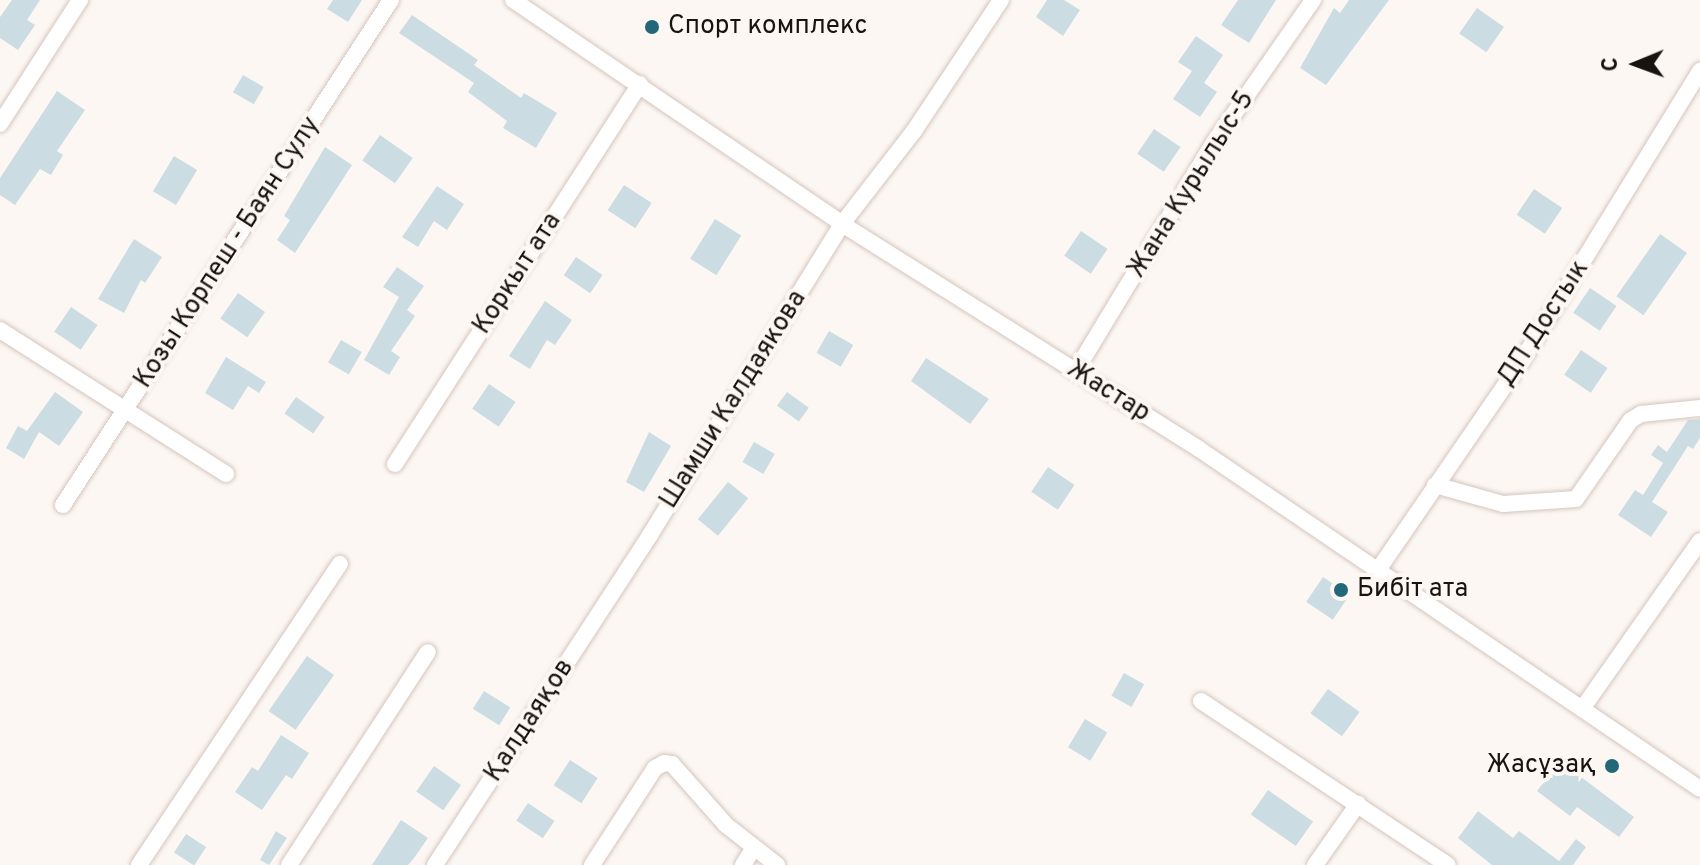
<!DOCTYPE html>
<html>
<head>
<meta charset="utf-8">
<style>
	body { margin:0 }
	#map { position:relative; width:1700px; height:865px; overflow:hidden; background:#fdf7f3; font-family:Overpass,sans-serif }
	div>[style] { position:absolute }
	.building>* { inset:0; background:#cbdde2; transform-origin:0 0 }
	.roads { filter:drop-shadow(0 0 2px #d4c5bd) drop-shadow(0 0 2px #d4c5bd) }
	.minor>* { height:16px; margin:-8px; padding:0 8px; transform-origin:8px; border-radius:8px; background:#fff }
	.dots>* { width:22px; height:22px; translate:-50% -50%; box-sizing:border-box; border:4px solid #fdf7f3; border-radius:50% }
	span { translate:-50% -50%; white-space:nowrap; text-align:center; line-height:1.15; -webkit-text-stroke:8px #fdf7f3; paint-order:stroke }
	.poi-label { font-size:26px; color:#181310 }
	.left { translate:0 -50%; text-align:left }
	.right { translate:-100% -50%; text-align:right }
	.street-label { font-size:26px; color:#181310 }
	.north { position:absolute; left:1596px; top:24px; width:80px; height:80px; -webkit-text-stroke:6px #fdf7f3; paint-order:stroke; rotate:269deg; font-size:22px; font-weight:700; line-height:32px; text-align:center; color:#181310 }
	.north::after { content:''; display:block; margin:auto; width:28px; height:36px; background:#181310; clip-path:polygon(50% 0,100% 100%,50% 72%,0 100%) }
</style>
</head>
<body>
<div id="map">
	<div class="building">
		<div style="clip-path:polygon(12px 0,40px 0,27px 20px,35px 25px,18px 50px,0 38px,0 17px)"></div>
		<div style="clip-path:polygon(333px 0,362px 0,348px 22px,327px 9px)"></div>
		<div style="clip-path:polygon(1047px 0,1064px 0,1080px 10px,1063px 36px,1036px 17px)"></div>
		<div style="clip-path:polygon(1238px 0,1276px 0,1249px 43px,1221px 25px)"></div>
		<div style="clip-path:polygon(1349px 0,1389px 0,1326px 85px,1300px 68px,1334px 8px,1340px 13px)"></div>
		<div style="left:1477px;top:8px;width:33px;height:31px;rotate:35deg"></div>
		<div style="clip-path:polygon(412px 15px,478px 60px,474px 65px,521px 98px,524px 93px,557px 113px,536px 148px,503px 128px,507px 121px,468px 92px,474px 83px,399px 33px)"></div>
		<div style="clip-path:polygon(1196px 36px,1223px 55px,1204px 83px,1217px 92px,1200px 117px,1173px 99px,1192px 71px,1178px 62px)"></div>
		<div style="left:243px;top:75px;width:24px;height:20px;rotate:30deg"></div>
		<div style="clip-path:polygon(57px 91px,85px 110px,57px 151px,63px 155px,51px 175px,40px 169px,15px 205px,0 195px,0 178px)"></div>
		<div style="left:1154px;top:129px;width:32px;height:30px;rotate:34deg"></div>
		<div style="left:380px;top:135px;width:40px;height:31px;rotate:35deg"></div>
		<div style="clip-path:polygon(325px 147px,352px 165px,295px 253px,277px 240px,290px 220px,284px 216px)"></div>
		<div style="left:174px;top:156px;width:27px;height:41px;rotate:31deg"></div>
		<div style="left:624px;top:185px;width:33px;height:30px;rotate:33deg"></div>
		<div style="clip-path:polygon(437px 186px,464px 204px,447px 230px,434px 221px,418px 247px,402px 237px)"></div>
		<div style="left:1534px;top:189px;width:34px;height:31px;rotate:34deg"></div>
		<div style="left:715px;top:219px;width:31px;height:47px;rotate:32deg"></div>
		<div style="left:1081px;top:231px;width:32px;height:30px;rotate:34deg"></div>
		<div style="left:1660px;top:234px;width:33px;height:76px;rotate:35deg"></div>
		<div style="clip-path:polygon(134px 239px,162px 257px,145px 283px,141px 280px,124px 313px,98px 299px)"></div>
		<div style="left:576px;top:257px;width:32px;height:22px;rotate:34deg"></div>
		<div style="clip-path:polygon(397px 267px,424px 286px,407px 310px,415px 316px,391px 351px,400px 357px,389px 375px,364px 360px,399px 297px,383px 287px)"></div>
		<div style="left:1590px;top:288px;width:32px;height:30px;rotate:34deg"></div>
		<div style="left:238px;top:293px;width:33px;height:31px;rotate:35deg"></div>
		<div style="clip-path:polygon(545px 301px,572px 320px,555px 345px,547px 340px,530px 369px,509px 356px)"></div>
		<div style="left:71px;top:307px;width:32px;height:30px;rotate:34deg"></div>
		<div style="left:829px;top:331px;width:28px;height:25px;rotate:30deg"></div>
		<div style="left:341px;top:340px;width:24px;height:26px;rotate:30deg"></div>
		<div style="left:1581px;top:350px;width:32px;height:30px;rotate:34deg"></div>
		<div style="clip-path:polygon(226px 357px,266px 382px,259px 393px,248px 386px,233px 410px,205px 393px)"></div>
		<div style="clip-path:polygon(926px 358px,989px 399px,970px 424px,911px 381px)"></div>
		<div style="left:489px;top:384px;width:32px;height:30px;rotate:34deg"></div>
		<div style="clip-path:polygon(55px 392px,83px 412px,59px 446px,39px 432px,24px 459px,6px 448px,18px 426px,27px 431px)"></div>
		<div style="left:787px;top:392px;width:27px;height:17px;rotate:36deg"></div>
		<div style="left:296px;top:397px;width:35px;height:20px;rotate:35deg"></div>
		<div style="clip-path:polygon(1700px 419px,1700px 438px,1693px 449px,1688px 446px,1652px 502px,1668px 512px,1651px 537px,1618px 515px,1635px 490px,1643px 495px,1663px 463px,1651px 455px,1658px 445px,1667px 452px,1688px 420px)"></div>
		<div style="clip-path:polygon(649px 432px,671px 446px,644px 492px,626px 482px)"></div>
		<div style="left:754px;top:442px;width:24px;height:23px;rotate:30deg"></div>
		<div style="left:1048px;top:467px;width:32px;height:30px;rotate:34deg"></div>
		<div style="left:728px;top:482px;width:26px;height:48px;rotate:39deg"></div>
		<div style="left:1323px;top:577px;width:32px;height:30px;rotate:34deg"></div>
		<div style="left:307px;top:656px;width:33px;height:67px;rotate:35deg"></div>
		<div style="left:1124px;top:673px;width:23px;height:26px;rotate:29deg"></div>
		<div style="left:1328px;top:689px;width:39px;height:30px;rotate:36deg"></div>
		<div style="left:484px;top:691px;width:31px;height:21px;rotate:32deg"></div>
		<div style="left:1085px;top:719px;width:26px;height:33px;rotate:31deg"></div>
		<div style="clip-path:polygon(281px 735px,309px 753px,292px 779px,286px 775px,262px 810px,235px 792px,252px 767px,258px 771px)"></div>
		<div style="left:570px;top:760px;width:33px;height:30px;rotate:33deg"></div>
		<div style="clip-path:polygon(1560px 761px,1634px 817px,1619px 837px,1577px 807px,1570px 816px,1537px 791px)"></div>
		<div style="left:434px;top:766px;width:33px;height:31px;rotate:35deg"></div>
		<div style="left:1268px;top:790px;width:55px;height:30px;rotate:35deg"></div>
		<div style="left:528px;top:803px;width:32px;height:21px;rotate:34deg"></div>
		<div style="clip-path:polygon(1478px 811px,1513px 838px,1519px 831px,1559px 861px,1576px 839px,1586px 847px,1573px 865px,1492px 865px,1458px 838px)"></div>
		<div style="clip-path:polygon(401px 820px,428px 838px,414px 858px,408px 865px,372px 865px)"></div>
		<div style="clip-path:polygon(276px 831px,287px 838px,269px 865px,260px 860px)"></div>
		<div style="left:186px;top:834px;width:24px;height:22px;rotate:33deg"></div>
	</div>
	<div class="roads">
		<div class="minor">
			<div style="left:513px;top:0;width:398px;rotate:34.2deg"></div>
			<div style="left:842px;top:224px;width:422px;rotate:32.2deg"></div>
			<div style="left:1199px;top:449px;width:605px;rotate:34.16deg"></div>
			<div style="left:0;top:124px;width:148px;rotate:-57.2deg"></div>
			<div style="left:0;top:330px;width:268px;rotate:32.5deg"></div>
			<div style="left:1075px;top:372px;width:270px;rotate:-58.8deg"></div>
			<div style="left:1215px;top:141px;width:172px;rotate:-55.2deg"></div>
			<div style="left:395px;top:464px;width:452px;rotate:-57.2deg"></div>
			<div style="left:1435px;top:485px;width:71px;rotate:15.6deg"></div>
			<div style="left:1503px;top:504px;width:73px;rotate:-3.9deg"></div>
			<div style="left:1576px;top:499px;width:96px;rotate:-55.2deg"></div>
			<div style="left:1631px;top:420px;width:12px;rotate:-31deg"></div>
			<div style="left:1641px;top:414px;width:59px;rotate:-5.8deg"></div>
			<div style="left:63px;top:505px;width:602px;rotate:-57deg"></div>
			<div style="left:1378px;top:570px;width:252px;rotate:-55.5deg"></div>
			<div style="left:1521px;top:362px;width:342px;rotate:-58.4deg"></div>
			<div style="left:1201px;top:701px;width:296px;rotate:33.6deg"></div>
			<div style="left:1582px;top:709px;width:205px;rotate:-54.9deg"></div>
			<div style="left:139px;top:865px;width:362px;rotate:-56.3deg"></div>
			<div style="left:289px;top:865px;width:254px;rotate:-56.9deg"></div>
			<div style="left:435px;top:865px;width:394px;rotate:-56.9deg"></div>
			<div style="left:650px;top:535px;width:365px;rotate:-58.3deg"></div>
			<div style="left:842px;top:224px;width:118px;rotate:-52.3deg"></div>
			<div style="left:914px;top:131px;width:157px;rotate:-56.4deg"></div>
			<div style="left:592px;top:865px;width:116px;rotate:-57deg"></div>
			<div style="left:655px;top:768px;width:10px;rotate:-29deg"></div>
			<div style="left:664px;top:763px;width:8px;rotate:7deg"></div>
			<div style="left:672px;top:764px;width:81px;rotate:48.5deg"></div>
			<div style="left:726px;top:825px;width:65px;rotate:38.1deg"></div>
			<div style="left:743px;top:865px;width:19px;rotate:-58deg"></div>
			<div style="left:1315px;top:865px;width:75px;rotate:-54.8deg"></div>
		</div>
	</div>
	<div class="dots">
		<div style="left:652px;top:27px;background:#236879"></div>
		<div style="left:1341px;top:590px;background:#236879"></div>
		<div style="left:1612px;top:766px;background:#236879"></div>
	</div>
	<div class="poi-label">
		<span class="left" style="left:668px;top:27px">Спорт комплекс</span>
		<span class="left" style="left:1357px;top:590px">Бибіт ата</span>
		<span class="right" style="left:1596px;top:766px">Жасұзақ</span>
	</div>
	<div class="street-label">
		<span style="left:1192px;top:185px;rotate:-58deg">Жана Курылыс-5</span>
		<span style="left:228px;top:253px;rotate:-57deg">Козы Корпеш - Баян Сулу</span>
		<span style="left:518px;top:274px;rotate:-57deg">Коркыт ата</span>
		<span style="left:1544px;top:324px;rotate:-57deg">ДП Достык</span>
		<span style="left:1108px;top:392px;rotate:32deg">Жастар</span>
		<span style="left:734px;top:400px;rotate:-58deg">Шамши Калдаякова</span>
		<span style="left:530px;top:721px;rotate:-57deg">Қалдаяқов</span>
	</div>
	<div class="north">С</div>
</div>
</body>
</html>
